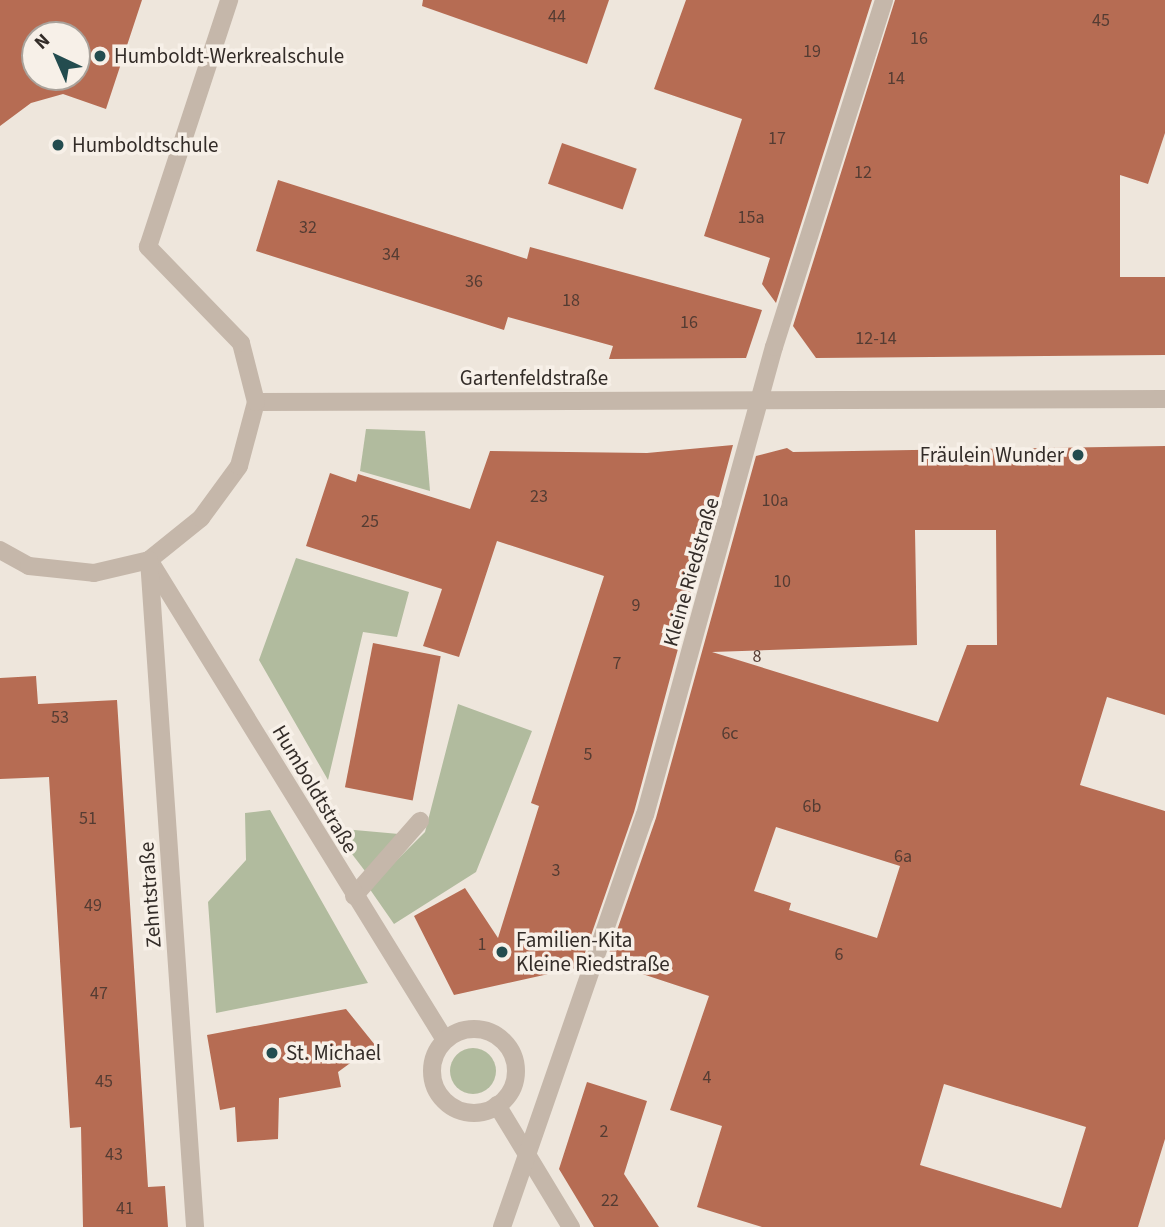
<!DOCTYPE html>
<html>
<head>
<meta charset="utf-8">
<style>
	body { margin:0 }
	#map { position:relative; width:1165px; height:1227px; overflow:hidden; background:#eee6dc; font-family:"Source Sans 3",sans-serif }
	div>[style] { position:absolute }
	.green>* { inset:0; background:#b1bb9e }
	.round { border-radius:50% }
	.building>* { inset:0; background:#b66c53; transform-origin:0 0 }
	.service>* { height:18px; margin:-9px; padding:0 9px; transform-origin:9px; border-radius:9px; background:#c5b7aa }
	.pedestrian>* { height:18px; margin:-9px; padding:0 9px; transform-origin:9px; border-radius:9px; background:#c5b7aa }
	.pedestrian>.ring { margin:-9px; padding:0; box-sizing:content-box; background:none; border:18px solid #c5b7aa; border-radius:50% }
	.minor>* { height:18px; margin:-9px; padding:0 9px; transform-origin:9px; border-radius:9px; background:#c5b7aa }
	.dots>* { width:19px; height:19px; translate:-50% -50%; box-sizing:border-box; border:4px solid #f7f0e8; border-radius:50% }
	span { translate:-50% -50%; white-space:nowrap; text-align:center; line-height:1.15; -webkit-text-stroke:7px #f7f0e8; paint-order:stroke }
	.number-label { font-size:18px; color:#543c33 }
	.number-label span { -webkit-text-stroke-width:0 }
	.poi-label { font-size:21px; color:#332c28 }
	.left { translate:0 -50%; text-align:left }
	.right { translate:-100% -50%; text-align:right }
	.street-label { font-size:21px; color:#332c28 }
	.north { position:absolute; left:21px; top:21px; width:70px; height:70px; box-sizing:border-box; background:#f7f0e8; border:2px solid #a9a29b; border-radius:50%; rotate:316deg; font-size:19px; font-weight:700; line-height:28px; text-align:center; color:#332c28 }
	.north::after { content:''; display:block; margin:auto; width:24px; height:32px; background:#234c4f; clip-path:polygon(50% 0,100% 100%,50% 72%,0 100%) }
</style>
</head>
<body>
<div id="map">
	<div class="green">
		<div style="clip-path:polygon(366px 429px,425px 431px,430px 491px,360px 471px)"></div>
		<div style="clip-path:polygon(296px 558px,409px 592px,397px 637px,363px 632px,328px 780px,259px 660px)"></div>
		<div style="clip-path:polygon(458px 704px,532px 731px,476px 872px,394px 924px,369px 888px,425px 832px)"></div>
		<div style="clip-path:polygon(270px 810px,368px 983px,216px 1013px,208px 902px,246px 860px,245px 813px)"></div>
		<div style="clip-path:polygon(332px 828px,399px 834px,365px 871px)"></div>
		<div class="round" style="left:450px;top:1048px;width:46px;height:46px"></div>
	</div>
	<div class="building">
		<div style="clip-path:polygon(evenodd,0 0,142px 0,106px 109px,63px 94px,31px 103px,0 126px,0 0,35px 35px,77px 35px,77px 77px,35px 77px,35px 35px)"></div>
		<div style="clip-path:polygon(423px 0,609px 0,587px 64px,422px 6px)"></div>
		<div style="clip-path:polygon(686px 0,872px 0,776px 303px,762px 284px,770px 258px,704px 236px,742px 119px,654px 89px)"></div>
		<div style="clip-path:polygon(895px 0,1165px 0,1165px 133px,1148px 184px,1120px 175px,1120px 277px,1165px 277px,1165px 355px,816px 358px,793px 326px)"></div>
		<div style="left:562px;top:143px;width:79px;height:43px;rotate:19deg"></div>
		<div style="clip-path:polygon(278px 180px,527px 259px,530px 247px,762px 310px,746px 358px,609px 359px,613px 346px,508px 317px,504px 330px,256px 251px)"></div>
		<div style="clip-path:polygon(733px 445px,634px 812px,580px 967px,454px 995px,414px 916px,465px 888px,498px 938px,539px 806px,531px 803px,604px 576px,497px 541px,459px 657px,423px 646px,442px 589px,306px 546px,330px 473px,356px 482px,358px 474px,470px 509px,490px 451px,647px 453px)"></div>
		<div style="clip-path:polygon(evenodd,1165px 446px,1165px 715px,1107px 697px,1080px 785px,1165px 811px,1165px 1139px,1138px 1227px,762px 1227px,697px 1207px,722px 1126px,670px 1110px,709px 996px,606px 962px,656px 818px,756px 456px,787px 448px,793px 452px,1165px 446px,915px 530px,996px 530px,997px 645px,967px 645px,938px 722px,712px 652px,917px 645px,915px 530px,1165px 446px,776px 827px,900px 866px,877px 938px,789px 910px,791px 903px,754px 891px,776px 827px,1165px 446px,944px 1084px,1086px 1127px,1061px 1208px,920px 1165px,944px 1084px)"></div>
		<div style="left:373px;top:643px;width:69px;height:147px;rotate:11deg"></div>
		<div style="clip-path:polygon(36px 676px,38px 704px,117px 700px,148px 1187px,165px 1186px,168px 1227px,83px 1227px,81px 1127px,70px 1128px,49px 777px,0 779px,0 678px)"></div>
		<div style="clip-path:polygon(346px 1009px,375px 1045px,338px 1072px,341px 1087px,279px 1098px,278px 1139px,237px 1142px,235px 1107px,220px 1110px,207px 1035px)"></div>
		<div style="clip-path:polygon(587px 1082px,647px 1101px,624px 1174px,659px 1227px,594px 1227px,559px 1169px)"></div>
	</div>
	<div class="service">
		<div style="left:354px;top:896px;width:100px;rotate:-48.7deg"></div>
	</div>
	<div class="pedestrian">
		<div style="left:149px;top:560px;width:564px;rotate:58.34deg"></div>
		<div class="ring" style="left:432px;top:1029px;width:66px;height:66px"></div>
	</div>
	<div class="minor">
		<div style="left:256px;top:402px;width:909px;rotate:-0.19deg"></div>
		<div style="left:0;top:550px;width:33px;rotate:29deg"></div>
		<div style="left:29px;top:566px;width:65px;rotate:6.1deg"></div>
		<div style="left:94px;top:573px;width:57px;rotate:-13.3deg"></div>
		<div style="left:149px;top:560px;width:67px;rotate:-38.9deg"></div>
		<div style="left:201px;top:518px;width:64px;rotate:-53.8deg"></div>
		<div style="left:239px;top:466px;width:66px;rotate:-75.1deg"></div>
		<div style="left:256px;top:402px;width:61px;rotate:-104.3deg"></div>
		<div style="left:241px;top:343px;width:134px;rotate:-134.1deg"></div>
		<div style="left:148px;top:247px;width:260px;rotate:-71.8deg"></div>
		<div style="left:149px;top:560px;width:669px;rotate:86.05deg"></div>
		<div style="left:497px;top:1105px;width:143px;rotate:58.8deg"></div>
		<div style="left:502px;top:1227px;width:436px;rotate:-70.9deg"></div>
		<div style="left:645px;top:815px;width:485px;rotate:-74.6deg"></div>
		<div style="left:774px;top:347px;width:364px;rotate:-72.4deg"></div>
	</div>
	<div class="dots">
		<div style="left:100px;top:56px;background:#234c4f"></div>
		<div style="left:58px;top:145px;background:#234c4f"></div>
		<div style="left:1078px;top:455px;background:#234c4f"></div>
		<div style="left:502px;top:952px;background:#234c4f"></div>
		<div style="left:272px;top:1053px;background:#234c4f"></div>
	</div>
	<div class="number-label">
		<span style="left:557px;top:17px">44</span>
		<span style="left:1101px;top:21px">45</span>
		<span style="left:919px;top:39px">16</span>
		<span style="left:812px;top:52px">19</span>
		<span style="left:896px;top:79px">14</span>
		<span style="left:777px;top:139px">17</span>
		<span style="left:863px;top:173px">12</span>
		<span style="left:751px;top:218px">15a</span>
		<span style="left:308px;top:228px">32</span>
		<span style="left:391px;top:255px">34</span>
		<span style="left:474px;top:282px">36</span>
		<span style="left:571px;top:301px">18</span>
		<span style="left:689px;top:323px">16</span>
		<span style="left:876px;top:339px">12-14</span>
		<span style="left:539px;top:497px">23</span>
		<span style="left:775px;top:501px">10a</span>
		<span style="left:370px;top:522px">25</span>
		<span style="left:782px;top:582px">10</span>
		<span style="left:636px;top:606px">9</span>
		<span style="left:757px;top:657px">8</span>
		<span style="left:617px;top:664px">7</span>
		<span style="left:60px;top:718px">53</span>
		<span style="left:730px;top:734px">6c</span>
		<span style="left:588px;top:755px">5</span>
		<span style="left:812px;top:807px">6b</span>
		<span style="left:88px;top:819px">51</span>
		<span style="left:903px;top:857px">6a</span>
		<span style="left:556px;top:871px">3</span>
		<span style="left:93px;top:906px">49</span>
		<span style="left:482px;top:945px">1</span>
		<span style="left:839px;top:955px">6</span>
		<span style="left:99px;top:994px">47</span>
		<span style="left:707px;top:1078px">4</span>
		<span style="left:104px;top:1082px">45</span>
		<span style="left:604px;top:1132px">2</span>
		<span style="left:114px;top:1155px">43</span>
		<span style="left:610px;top:1201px">22</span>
		<span style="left:125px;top:1209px">41</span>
	</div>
	<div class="poi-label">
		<span class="left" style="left:114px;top:56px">Humboldt-Werkrealschule</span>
		<span class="left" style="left:72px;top:145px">Humboldtschule</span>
		<span class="right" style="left:1064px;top:455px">Fräulein Wunder</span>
		<span class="left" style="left:516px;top:952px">Familien-Kita<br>Kleine Riedstraße</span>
		<span class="left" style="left:286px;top:1053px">St. Michael</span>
	</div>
	<div class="street-label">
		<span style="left:534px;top:378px">Gartenfeldstraße</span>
		<span style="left:691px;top:572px;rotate:-74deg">Kleine Riedstraße</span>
		<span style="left:315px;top:789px;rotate:59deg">Humboldtstraße</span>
		<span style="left:150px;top:895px;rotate:-94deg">Zehntstraße</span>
	</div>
	<div class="north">N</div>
</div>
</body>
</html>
